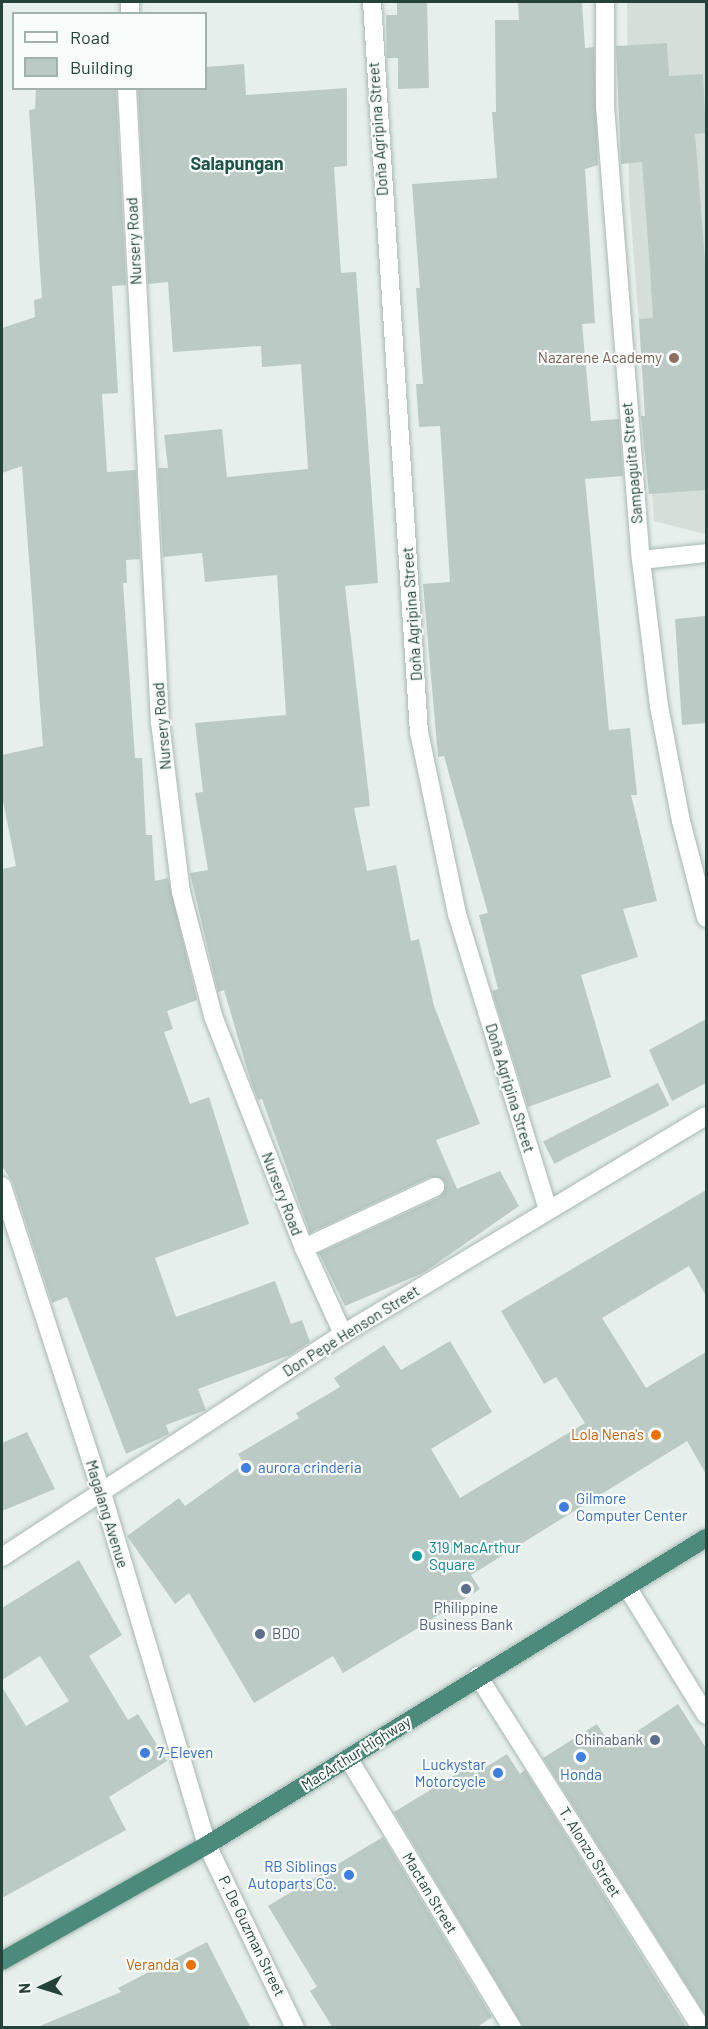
<!DOCTYPE html>
<html>
<head>
<meta charset="utf-8">
<style>
	body { margin:0 }
	#map { position:relative; width:708px; height:2029px; overflow:hidden; background:#e6efeb; font-family:Barlow,sans-serif }
	div>[style] { position:absolute }
	.built>* { inset:0; background:#d4dfda }
	.building>* { inset:0; background:#bbcac4; transform-origin:0 0 }
	.roads { filter:drop-shadow(0 0 2px #a8b8b2) drop-shadow(0 0 2px #a8b8b2) }
	.minor>* { height:18px; margin:-9px; padding:0 9px; transform-origin:9px; border-radius:9px; background:#fff }
	.tertiary>* { height:18px; margin:-9px; padding:0 9px; transform-origin:9px; border-radius:9px; background:#fff }
	.trunk>* { height:18px; margin:-9px; padding:0 9px; transform-origin:9px; border-radius:9px; background:#4c8a7c }
	.dots>* { width:16px; height:16px; translate:-50% -50%; box-sizing:border-box; border:3px solid #f7fbf9; border-radius:50% }
	span { translate:-50% -50%; white-space:nowrap; text-align:center; line-height:1.15; -webkit-text-stroke:4.5px #f7fbf9; paint-order:stroke }
	.street-label { font-size:15px; color:#24423a }
	.education-label { font-size:15px; color:#785e54 }
	.right { translate:-100% -50%; text-align:right }
	.food-label { font-size:15px; color:#c56008 }
	.shop-label { font-size:15px; color:#366cbe }
	.left { translate:0 -50%; text-align:left }
	.culture-label { font-size:15px; color:#0d838f }
	.service-label { font-size:15px; color:#4e5e75 }
	.quarter-label { font-size:18px; color:#1f5548; font-weight:700 }
	.frame { position:absolute; inset:0; border:3px solid #24423a; pointer-events:none }
	.legend { position:absolute; left:12px; top:12px; width:195px; height:78px; box-sizing:border-box; background:#f7fbf9; border:2px solid #a3b1ad; margin:0; padding:8px 10px; list-style:none; font-size:18px; color:#24423a }
	.legend li { display:flex; align-items:center; gap:12px; height:30px }
	.legend b { width:30px; border:2px solid #a3b1ad }
	.north { position:absolute; left:12px; top:1957px; width:60px; height:60px; -webkit-text-stroke:4px #f7fbf9; paint-order:stroke; rotate:266deg; font-size:16px; font-weight:700; line-height:24px; text-align:center; color:#24423a }
	.north::after { content:''; display:block; margin:auto; width:21px; height:27px; background:#24423a; clip-path:polygon(50% 0,100% 100%,50% 72%,0 100%) }
</style>
</head>
<body>
<div id="map">
	<div class="built">
		<div style="clip-path:polygon(627px 2px,706px 2px,705px 534px,654px 521px,629px 194px)"></div>
	</div>
	<div class="building">
		<div style="clip-path:polygon(397px 2px,427px 2px,429px 88px,398px 89px,398px 58px,387px 58px,386px 15px,397px 15px)"></div>
		<div style="clip-path:polygon(518px 2px,582px 2px,585px 48px,594px 47px,598px 165px,585px 169px,595px 323px,582px 324px,591px 421px,619px 419px,623px 476px,585px 479px,609px 730px,630px 728px,637px 795px,631px 795px,657px 901px,623px 909px,638px 957px,581px 975px,611px 1077px,528px 1107px,492px 991px,498px 989px,479px 915px,488px 913px,444px 756px,438px 757px,423px 584px,450px 582px,440px 426px,419px 427px,416px 384px,423px 384px,416px 288px,420px 288px,412px 184px,497px 178px,492px 112px,496px 112px,495px 20px,519px 20px)"></div>
		<div style="clip-path:polygon(667px 43px,669px 76px,703px 74px,706px 133px,695px 134px,706px 273px,706px 490px,649px 494px,641px 416px,645px 416px,639px 319px,653px 318px,650px 269px,642px 162px,621px 164px,616px 46px)"></div>
		<div style="clip-path:polygon(244px 64px,246px 95px,347px 88px,347px 166px,334px 167px,341px 273px,356px 272px,378px 583px,345px 586px,370px 806px,354px 808px,367px 871px,396px 865px,411px 941px,419px 939px,434px 1006px,480px 1124px,436px 1140px,457px 1189px,500px 1171px,519px 1206px,423px 1273px,345px 1306px,319px 1253px,440px 1197px,445px 1183px,430px 1177px,310px 1233px,262px 1099px,258px 1100px,251px 1082px,224px 990px,218px 992px,190px 873px,208px 870px,195px 793px,203px 792px,195px 723px,286px 715px,277px 575px,205px 582px,202px 553px,163px 557px,158px 468px,168px 468px,164px 435px,222px 429px,227px 477px,308px 469px,301px 364px,262px 367px,261px 346px,173px 352px,168px 282px,148px 284px,138px 88px,206px 88px,206px 67px)"></div>
		<div style="clip-path:polygon(36px 88px,116px 88px,126px 285px,112px 286px,118px 393px,102px 394px,107px 472px,136px 470px,140px 559px,126px 560px,127px 583px,123px 583px,135px 758px,142px 758px,146px 835px,152px 835px,155px 881px,168px 878px,197px 1000px,167px 1011px,173px 1029px,164px 1032px,190px 1104px,209px 1097px,249px 1224px,155px 1258px,176px 1317px,275px 1281px,291px 1324px,302px 1320px,310px 1342px,290px 1355px,198px 1389px,206px 1410px,166px 1425px,169px 1434px,126px 1454px,67px 1297px,52px 1303px,13px 1183px,2px 1166px,2px 869px,16px 866px,2px 796px,2px 755px,43px 746px,22px 466px,2px 473px,2px 328px,35px 317px,34px 300px,42px 298px,29px 110px,35px 109px)"></div>
		<div style="clip-path:polygon(706px 616px,706px 723px,682px 725px,675px 619px)"></div>
		<div style="clip-path:polygon(706px 1019px,706px 1083px,672px 1101px,649px 1050px)"></div>
		<div style="left:658px;top:1083px;width:25px;height:129px;rotate:63deg"></div>
		<div style="clip-path:polygon(706px 1190px,706px 1296px,689px 1266px,602px 1318px,646px 1388px,706px 1352px,706px 1474px,687px 1441px,471px 1575px,480px 1589px,413px 1631px,343px 1673px,333px 1656px,254px 1703px,189px 1593px,175px 1604px,127px 1536px,179px 1498px,185px 1506px,244px 1464px,238px 1454px,299px 1418px,296px 1413px,340px 1387px,334px 1378px,384px 1345px,401px 1370px,450px 1341px,492px 1412px,431px 1449px,460px 1498px,585px 1423px,556px 1377px,544px 1384px,501px 1311px)"></div>
		<div style="clip-path:polygon(27px 1432px,55px 1489px,2px 1511px,2px 1443px)"></div>
		<div style="clip-path:polygon(79px 1560px,122px 1635px,89px 1656px,128px 1720px,138px 1714px,167px 1761px,109px 1797px,126px 1830px,2px 1898px,2px 1687px,26px 1726px,69px 1701px,40px 1656px,2px 1680px,2px 1608px)"></div>
		<div style="clip-path:polygon(678px 1704px,706px 1748px,706px 2016px,543px 1758px,597px 1724px,612px 1748px)"></div>
		<div style="clip-path:polygon(507px 1754px,520px 1774px,525px 1770px,687px 2028px,524px 2028px,394px 1812px,470px 1766px,475px 1774px)"></div>
		<div style="clip-path:polygon(383px 1837px,492px 2017px,476px 2028px,333px 2028px,310px 1991px,317px 1987px,268px 1906px)"></div>
		<div style="clip-path:polygon(207px 1942px,251px 2028px,35px 2028px,121px 1992px,118px 1988px)"></div>
	</div>
	<div class="roads">
		<div class="minor">
			<div style="left:372px;top:2px;width:732px;rotate:86.32deg"></div>
			<div style="left:419px;top:732px;width:186px;rotate:78.2deg"></div>
			<div style="left:457px;top:914px;width:309px;rotate:72.9deg"></div>
			<div style="left:605px;top:2px;width:104px;rotate:90deg"></div>
			<div style="left:605px;top:106px;width:455px;rotate:85.5deg"></div>
			<div style="left:641px;top:560px;width:147px;rotate:83deg"></div>
			<div style="left:659px;top:706px;width:117px;rotate:79.2deg"></div>
			<div style="left:681px;top:821px;width:100px;rotate:75.5deg"></div>
			<div style="left:130px;top:14px;width:12px;rotate:-90deg"></div>
			<div style="left:127px;top:88px;width:635px;rotate:87.02deg"></div>
			<div style="left:160px;top:722px;width:171px;rotate:83deg"></div>
			<div style="left:181px;top:892px;width:128px;rotate:75.5deg"></div>
			<div style="left:213px;top:1016px;width:249px;rotate:68.6deg"></div>
			<div style="left:304px;top:1248px;width:94px;rotate:65.6deg"></div>
			<div style="left:641px;top:560px;width:65px;rotate:-6.1deg"></div>
			<div style="left:304px;top:1248px;width:145px;rotate:-25deg"></div>
			<div style="left:2px;top:1557px;width:407px;rotate:-33.2deg"></div>
			<div style="left:343px;top:1334px;width:423px;rotate:-31deg"></div>
			<div style="left:627px;top:1587px;width:150px;rotate:58.3deg"></div>
			<div style="left:478px;top:1676px;width:417px;rotate:57.6deg"></div>
			<div style="left:348px;top:1758px;width:316px;rotate:58.7deg"></div>
		</div>
		<div class="tertiary">
			<div style="left:2px;top:1186px;width:323px;rotate:72deg"></div>
			<div style="left:102px;top:1493px;width:367px;rotate:73.4deg"></div>
			<div style="left:207px;top:1845px;width:203px;rotate:64.3deg"></div>
		</div>
		<div class="trunk">
			<div style="left:2px;top:1961px;width:236px;rotate:-29.5deg"></div>
			<div style="left:207px;top:1845px;width:586px;rotate:-31.6deg"></div>
		</div>
	</div>
	<div class="dots">
		<div style="left:674px;top:358px;background:#8d6e63"></div>
		<div style="left:656px;top:1435px;background:#e8710a"></div>
		<div style="left:246px;top:1468px;background:#3f7fe0"></div>
		<div style="left:564px;top:1507px;background:#3f7fe0"></div>
		<div style="left:417px;top:1556px;background:#0f9aa8"></div>
		<div style="left:466px;top:1589px;background:#5c6f8a"></div>
		<div style="left:260px;top:1634px;background:#5c6f8a"></div>
		<div style="left:655px;top:1740px;background:#5c6f8a"></div>
		<div style="left:145px;top:1753px;background:#3f7fe0"></div>
		<div style="left:581px;top:1757px;background:#3f7fe0"></div>
		<div style="left:498px;top:1773px;background:#3f7fe0"></div>
		<div style="left:349px;top:1875px;background:#3f7fe0"></div>
		<div style="left:191px;top:1965px;background:#e8710a"></div>
	</div>
	<div class="street-label">
		<span style="left:378px;top:129px;rotate:-94deg">Doña Agripina Street</span>
		<span style="left:134px;top:241px;rotate:-93deg">Nursery Road</span>
		<span style="left:632px;top:463px;rotate:-95deg">Sampaguita Street</span>
		<span style="left:412px;top:614px;rotate:-94deg">Doña Agripina Street</span>
		<span style="left:162px;top:726px;rotate:-95deg">Nursery Road</span>
		<span style="left:510px;top:1088px;rotate:73deg">Doña Agripina Street</span>
		<span style="left:282px;top:1194px;rotate:69deg">Nursery Road</span>
		<span style="left:351px;top:1331px;rotate:-32deg">Don Pepe Henson Street</span>
		<span style="left:107px;top:1514px;rotate:73deg">Magalang Avenue</span>
		<span style="left:356px;top:1753px;rotate:-32deg">MacArthur Highway</span>
		<span style="left:590px;top:1852px;rotate:58deg">T. Alonzo Street</span>
		<span style="left:430px;top:1893px;rotate:59deg">Mactan Street</span>
		<span style="left:252px;top:1936px;rotate:64deg">P. De Guzman Street</span>
	</div>
	<div class="education-label">
		<span class="right" style="left:662px;top:358px">Nazarene Academy</span>
	</div>
	<div class="food-label">
		<span class="right" style="left:644px;top:1435px">Lola Nena's</span>
		<span class="right" style="left:179px;top:1965px">Veranda</span>
	</div>
	<div class="shop-label">
		<span class="left" style="left:258px;top:1468px">aurora crinderia</span>
		<span class="left" style="left:576px;top:1507px">Gilmore<br>Computer Center</span>
		<span class="left" style="left:157px;top:1753px">7-Eleven</span>
		<span class="right" style="left:486px;top:1773px">Luckystar<br>Motorcycle</span>
		<span style="left:581px;top:1775px">Honda</span>
		<span class="right" style="left:337px;top:1875px">RB Siblings<br>Autoparts Co.</span>
	</div>
	<div class="culture-label">
		<span class="left" style="left:429px;top:1556px">319 MacArthur<br>Square</span>
	</div>
	<div class="service-label">
		<span style="left:466px;top:1616px">Philippine<br>Business Bank</span>
		<span class="left" style="left:272px;top:1634px">BDO</span>
		<span class="right" style="left:643px;top:1740px">Chinabank</span>
	</div>
	<div class="quarter-label">
		<span style="left:237px;top:163px">Salapungan</span>
	</div>
	<div class="frame"></div>
	<ul class="legend">
	<li><b style="height:8px;background:#fff"></b>Road</li>
	<li><b style="height:16px;background:#bbcac4"></b>Building</li>
	</ul>
	<div class="north">N</div>
</div>
</body>
</html>
